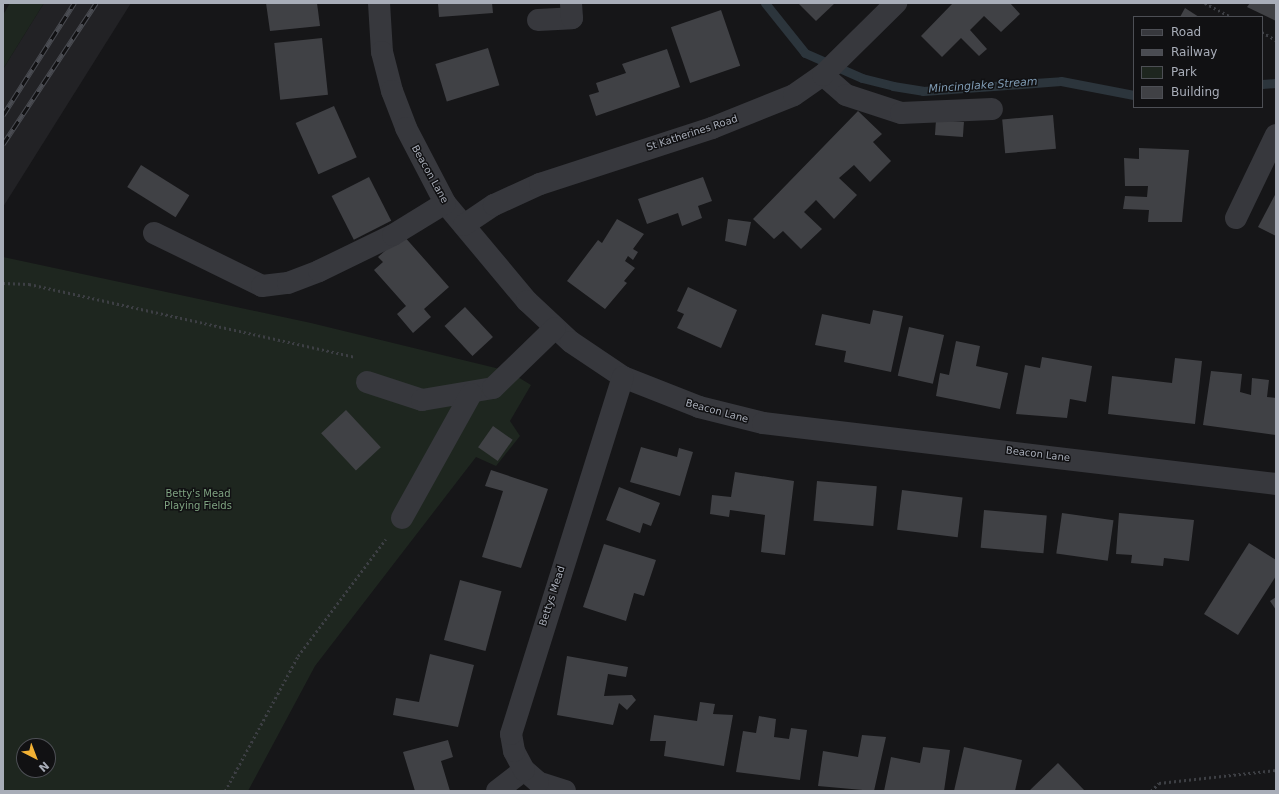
<!DOCTYPE html>
<html>
<head>
<meta charset="utf-8">
<style>
	body { margin:0 }
	#map { position:relative; width:1279px; height:794px; overflow:hidden; background:#161618; font-family:"DejaVu Sans",sans-serif }
	div>[style] { position:absolute }
	.built>* { inset:0; background:#222225 }
	.green>* { inset:0; background:#1e261f }
	.stream>* { height:9px; margin:-4.5px; padding:0 4.5px; transform-origin:4.5px; border-radius:4.5px; background:#2c353c }
	.building>* { inset:0; background:#404145; transform-origin:0 0 }
	.path>* { height:2.5px; margin-top:-1.25px; transform-origin:0; background:repeating-linear-gradient(90deg,#3d3f44 0 2px,transparent 0 5px) }
	.minor>* { height:22px; margin:-11px; padding:0 11px; transform-origin:11px; border-radius:11px; background:#37383d }
	.rail>* { height:4.5px; margin-top:-2.25px; transform-origin:0; background:repeating-linear-gradient(90deg,#111113 0 9px,#4a4c52 0 18px); box-sizing:border-box; border-block:1px solid #4a4c52 }
	span { translate:-50% -50%; white-space:nowrap; text-align:center; line-height:1.15; -webkit-text-stroke:3px #111113; paint-order:stroke }
	.street-label { font-size:10px; color:#a8adb8 }
	.park-label { font-size:10px; color:#7fa381 }
	.water-label { font-size:11px; color:#7f9bb3; font-style:italic }
	.frame { position:absolute; inset:0; border:4px solid #a8adb8; pointer-events:none }
	.legend { position:absolute; left:1133px; top:16px; width:130px; height:92px; box-sizing:border-box; background:#111113; border:1px solid #4d4f55; margin:0; padding:5px 7px; list-style:none; font-size:12px; color:#a8adb8 }
	.legend li { display:flex; align-items:center; gap:8px; height:20px }
	.legend b { width:20px; border:1px solid #4d4f55 }
	.north { position:absolute; left:16px; top:738px; width:40px; height:40px; box-sizing:border-box; background:#111113; border:1px solid #4d4f55; border-radius:50%; rotate:138deg; font-size:11px; font-weight:700; line-height:16px; text-align:center; color:#a8adb8 }
	.north::after { content:''; display:block; margin:auto; width:14px; height:18px; background:#f2b134; clip-path:polygon(50% 0,100% 100%,50% 72%,0 100%) }
</style>
</head>
<body>
<div id="map">
	<div class="built">
		<div style="clip-path:polygon(44px 3px,131px 3px,3px 207px,3px 69px)"></div>
	</div>
	<div class="green">
		<div style="clip-path:polygon(10px 3px,44px 3px,3px 69px,3px 15px)"></div>
		<div style="clip-path:polygon(evenodd,3px 257px,311px 323px,508px 371px,531px 385px,510px 421px,520px 436px,496px 466px,476px 457px,315px 666px,248px 791px,3px 791px,3px 257px,24px 746px,48px 746px,48px 770px,24px 770px,24px 746px)"></div>
	</div>
	<div class="stream">
		<div style="left:765px;top:3px;width:64px;rotate:51.3deg"></div>
		<div style="left:805px;top:53px;width:62px;rotate:23.7deg"></div>
		<div style="left:862px;top:78px;width:32px;rotate:14deg"></div>
		<div style="left:893px;top:86px;width:30px;rotate:9deg"></div>
		<div style="left:923px;top:91px;width:138px;rotate:-4.1deg"></div>
		<div style="left:1061px;top:81px;width:74px;rotate:10.9deg"></div>
		<div style="left:1262px;top:84px;width:14px;rotate:-4deg"></div>
	</div>
	<div class="building">
		<div style="clip-path:polygon(266px 3px,317px 3px,320px 26px,270px 31px)"></div>
		<div style="clip-path:polygon(438px 3px,492px 3px,493px 13px,439px 17px)"></div>
		<div style="clip-path:polygon(798px 3px,835px 3px,816px 21px)"></div>
		<div style="clip-path:polygon(953px 3px,1010px 3px,1020px 14px,1001px 32px,984px 16px,970px 30px,987px 49px,979px 56px,961px 38px,942px 57px,921px 36px)"></div>
		<div style="clip-path:polygon(1250px 3px,1276px 3px,1276px 21px,1247px 7px)"></div>
		<div style="clip-path:polygon(1185px 8px,1199px 17px,1180px 17px)"></div>
		<div style="left:721px;top:10px;width:59px;height:53px;rotate:71deg"></div>
		<div style="left:322px;top:38px;width:57px;height:48px;rotate:84deg"></div>
		<div style="left:488px;top:48px;width:39px;height:55px;rotate:73deg"></div>
		<div style="clip-path:polygon(667px 49px,680px 87px,596px 116px,589px 95px,599px 92px,596px 83px,626px 73px,622px 64px)"></div>
		<div style="left:334px;top:106px;width:56px;height:42px;rotate:66deg"></div>
		<div style="clip-path:polygon(858px 111px,882px 134px,873px 142px,891px 161px,870px 182px,854px 165px,839px 178px,857px 195px,834px 219px,816px 200px,804px 212px,822px 229px,801px 249px,783px 231px,774px 239px,753px 219px)"></div>
		<div style="left:1053px;top:115px;width:34px;height:51px;rotate:85deg"></div>
		<div style="left:936px;top:120px;width:28px;height:15px;rotate:4deg"></div>
		<div style="clip-path:polygon(1139px 148px,1189px 150px,1182px 222px,1148px 222px,1149px 210px,1123px 209px,1125px 196px,1147px 197px,1148px 186px,1125px 186px,1124px 158px,1139px 159px)"></div>
		<div style="left:141px;top:165px;width:57px;height:26px;rotate:32deg"></div>
		<div style="left:369px;top:177px;width:49px;height:42px;rotate:63deg"></div>
		<div style="clip-path:polygon(703px 177px,712px 201px,698px 206px,702px 218px,682px 226px,678px 213px,647px 224px,638px 199px)"></div>
		<div style="clip-path:polygon(1276px 193px,1276px 236px,1258px 227px)"></div>
		<div style="clip-path:polygon(617px 219px,644px 234px,633px 249px,638px 252px,633px 260px,628px 256px,625px 261px,635px 268px,624px 281px,627px 283px,605px 309px,567px 281px,598px 240px,602px 243px)"></div>
		<div style="clip-path:polygon(728px 219px,751px 222px,746px 246px,725px 241px)"></div>
		<div style="clip-path:polygon(403px 235px,449px 287px,424px 309px,431px 317px,413px 333px,397px 314px,406px 306px,374px 270px,383px 262px,378px 257px)"></div>
		<div style="clip-path:polygon(688px 287px,737px 310px,721px 348px,677px 328px,684px 314px,677px 311px)"></div>
		<div style="left:465px;top:307px;width:41px;height:28px;rotate:47deg"></div>
		<div style="clip-path:polygon(873px 310px,903px 316px,891px 372px,844px 362px,846px 351px,815px 345px,822px 314px,870px 324px)"></div>
		<div style="left:909px;top:327px;width:36px;height:50px;rotate:13deg"></div>
		<div style="clip-path:polygon(956px 341px,980px 346px,976px 366px,1008px 373px,1000px 409px,936px 396px,940px 373px,949px 375px)"></div>
		<div style="clip-path:polygon(1042px 357px,1092px 366px,1086px 402px,1070px 399px,1067px 418px,1016px 414px,1025px 365px,1040px 368px)"></div>
		<div style="clip-path:polygon(1175px 358px,1202px 361px,1195px 424px,1108px 414px,1112px 376px,1172px 383px)"></div>
		<div style="clip-path:polygon(1211px 371px,1242px 374px,1240px 392px,1251px 395px,1252px 378px,1269px 380px,1267px 397px,1276px 398px,1276px 435px,1203px 425px)"></div>
		<div style="left:346px;top:410px;width:51px;height:34px;rotate:47deg"></div>
		<div style="left:493px;top:426px;width:24px;height:26px;rotate:35deg"></div>
		<div style="clip-path:polygon(641px 447px,677px 457px,679px 448px,693px 452px,680px 496px,630px 482px)"></div>
		<div style="clip-path:polygon(491px 470px,548px 489px,521px 568px,482px 557px,503px 491px,485px 486px)"></div>
		<div style="clip-path:polygon(735px 472px,794px 481px,785px 555px,761px 552px,765px 515px,730px 510px,729px 517px,710px 514px,712px 495px,731px 497px)"></div>
		<div style="left:817px;top:481px;width:60px;height:40px;rotate:5deg"></div>
		<div style="clip-path:polygon(619px 487px,660px 503px,651px 526px,643px 523px,640px 533px,606px 520px)"></div>
		<div style="left:902px;top:490px;width:61px;height:40px;rotate:7deg"></div>
		<div style="left:984px;top:510px;width:63px;height:38px;rotate:5deg"></div>
		<div style="left:1062px;top:513px;width:52px;height:41px;rotate:8deg"></div>
		<div style="clip-path:polygon(1119px 513px,1194px 520px,1189px 561px,1164px 558px,1163px 566px,1131px 563px,1132px 555px,1116px 554px)"></div>
		<div style="clip-path:polygon(1249px 543px,1276px 560px,1276px 576px,1238px 635px,1204px 614px)"></div>
		<div style="clip-path:polygon(604px 544px,656px 560px,644px 596px,634px 593px,626px 621px,583px 607px)"></div>
		<div style="left:460px;top:580px;width:43px;height:62px;rotate:15deg"></div>
		<div style="clip-path:polygon(1276px 597px,1276px 610px,1270px 601px)"></div>
		<div style="clip-path:polygon(430px 654px,474px 665px,458px 727px,393px 715px,396px 698px,419px 702px)"></div>
		<div style="clip-path:polygon(567px 656px,628px 667px,626px 677px,608px 674px,604px 696px,632px 695px,636px 700px,627px 710px,619px 703px,613px 725px,557px 715px)"></div>
		<div style="clip-path:polygon(700px 702px,715px 704px,713px 714px,733px 715px,724px 766px,664px 756px,666px 741px,650px 741px,654px 715px,697px 721px)"></div>
		<div style="clip-path:polygon(759px 716px,776px 719px,774px 737px,789px 739px,791px 728px,807px 730px,800px 780px,736px 772px,743px 731px,756px 733px)"></div>
		<div style="clip-path:polygon(862px 735px,886px 737px,874px 791px,818px 786px,823px 751px,858px 757px)"></div>
		<div style="clip-path:polygon(448px 740px,453px 757px,441px 761px,450px 791px,415px 791px,403px 752px)"></div>
		<div style="clip-path:polygon(923px 747px,950px 750px,944px 791px,884px 791px,891px 757px,920px 763px)"></div>
		<div style="clip-path:polygon(964px 747px,1022px 760px,1015px 791px,954px 791px)"></div>
		<div style="clip-path:polygon(1058px 763px,1085px 791px,1029px 791px)"></div>
	</div>
	<div class="path">
		<div style="left:1205px;top:3px;width:30px;rotate:28deg"></div>
		<div style="left:1262px;top:32px;width:16px;rotate:30deg"></div>
		<div style="left:3px;top:283px;width:26px;rotate:2deg"></div>
		<div style="left:29px;top:284px;width:334px;rotate:12.6deg"></div>
		<div style="left:225px;top:791px;width:153px;rotate:-61.6deg"></div>
		<div style="left:298px;top:656px;width:146px;rotate:-53.1deg"></div>
		<div style="left:1151px;top:791px;width:11px;rotate:-45deg"></div>
		<div style="left:1159px;top:783px;width:118px;rotate:-6.3deg"></div>
	</div>
	<div class="minor">
		<div style="left:379px;top:3px;width:49px;rotate:86.5deg"></div>
		<div style="left:382px;top:52px;width:40px;rotate:75.6deg"></div>
		<div style="left:392px;top:91px;width:40px;rotate:69deg"></div>
		<div style="left:406px;top:128px;width:85px;rotate:62.5deg"></div>
		<div style="left:445px;top:203px;width:128px;rotate:50.1deg"></div>
		<div style="left:527px;top:301px;width:60px;rotate:43deg"></div>
		<div style="left:571px;top:342px;width:63px;rotate:33.9deg"></div>
		<div style="left:623px;top:377px;width:82px;rotate:21.5deg"></div>
		<div style="left:699px;top:407px;width:66px;rotate:14deg"></div>
		<div style="left:763px;top:423px;width:517px;rotate:6.78deg"></div>
		<div style="left:538px;top:20px;width:34px;rotate:-3deg"></div>
		<div style="left:572px;top:18px;width:15px;rotate:-94deg"></div>
		<div style="left:823px;top:75px;width:30px;rotate:41deg"></div>
		<div style="left:846px;top:95px;width:58px;rotate:18.1deg"></div>
		<div style="left:901px;top:113px;width:91px;rotate:-2.5deg"></div>
		<div style="left:1236px;top:218px;width:92px;rotate:-64.3deg"></div>
		<div style="left:464px;top:225px;width:36px;rotate:-34deg"></div>
		<div style="left:494px;top:205px;width:51px;rotate:-24.5deg"></div>
		<div style="left:540px;top:184px;width:181px;rotate:-18deg"></div>
		<div style="left:712px;top:128px;width:88px;rotate:-21.9deg"></div>
		<div style="left:794px;top:95px;width:35px;rotate:-35deg"></div>
		<div style="left:823px;top:75px;width:103px;rotate:-44.6deg"></div>
		<div style="left:154px;top:233px;width:120px;rotate:26.1deg"></div>
		<div style="left:262px;top:286px;width:26px;rotate:-7deg"></div>
		<div style="left:288px;top:283px;width:33px;rotate:-21deg"></div>
		<div style="left:319px;top:271px;width:82px;rotate:-25.9deg"></div>
		<div style="left:393px;top:235px;width:61px;rotate:-31.6deg"></div>
		<div style="left:367px;top:382px;width:58px;rotate:18.1deg"></div>
		<div style="left:422px;top:400px;width:72px;rotate:-9.6deg"></div>
		<div style="left:493px;top:388px;width:86px;rotate:-44.1deg"></div>
		<div style="left:402px;top:518px;width:142px;rotate:-60.9deg"></div>
		<div style="left:497px;top:791px;width:34px;rotate:-38deg"></div>
		<div style="left:565px;top:791px;width:28px;rotate:-162deg"></div>
		<div style="left:538px;top:782px;width:18px;rotate:-139deg"></div>
		<div style="left:524px;top:770px;width:21px;rotate:-118deg"></div>
		<div style="left:514px;top:751px;width:17px;rotate:-100deg"></div>
		<div style="left:511px;top:734px;width:374px;rotate:-72.6deg"></div>
	</div>
	<div class="rail">
		<div style="left:3px;top:115px;width:133px;rotate:-57.6deg"></div>
		<div style="left:3px;top:144px;width:169px;rotate:-56.6deg"></div>
	</div>
	<div class="street-label">
		<span style="left:692px;top:133px;rotate:-18deg">St Katherines Road</span>
		<span style="left:430px;top:174px;rotate:61deg">Beacon Lane</span>
		<span style="left:717px;top:411px;rotate:15deg">Beacon Lane</span>
		<span style="left:1038px;top:454px;rotate:7deg">Beacon Lane</span>
		<span style="left:552px;top:596px;rotate:-72deg">Bettys Mead</span>
	</div>
	<div class="park-label">
		<span style="left:198px;top:499px">Betty's Mead<br>Playing Fields</span>
	</div>
	<div class="water-label">
		<span style="left:983px;top:86px;rotate:-4deg">Mincinglake Stream</span>
	</div>
	<div class="frame"></div>
	<ul class="legend">
	<li><b style="height:5px;background:#37383d"></b>Road</li>
	<li><b style="height:5px;background:#4a4c52"></b>Railway</li>
	<li><b style="height:11px;background:#1e261f"></b>Park</li>
	<li><b style="height:11px;background:#404145"></b>Building</li>
	</ul>
	<div class="north">N</div>
</div>
</body>
</html>
